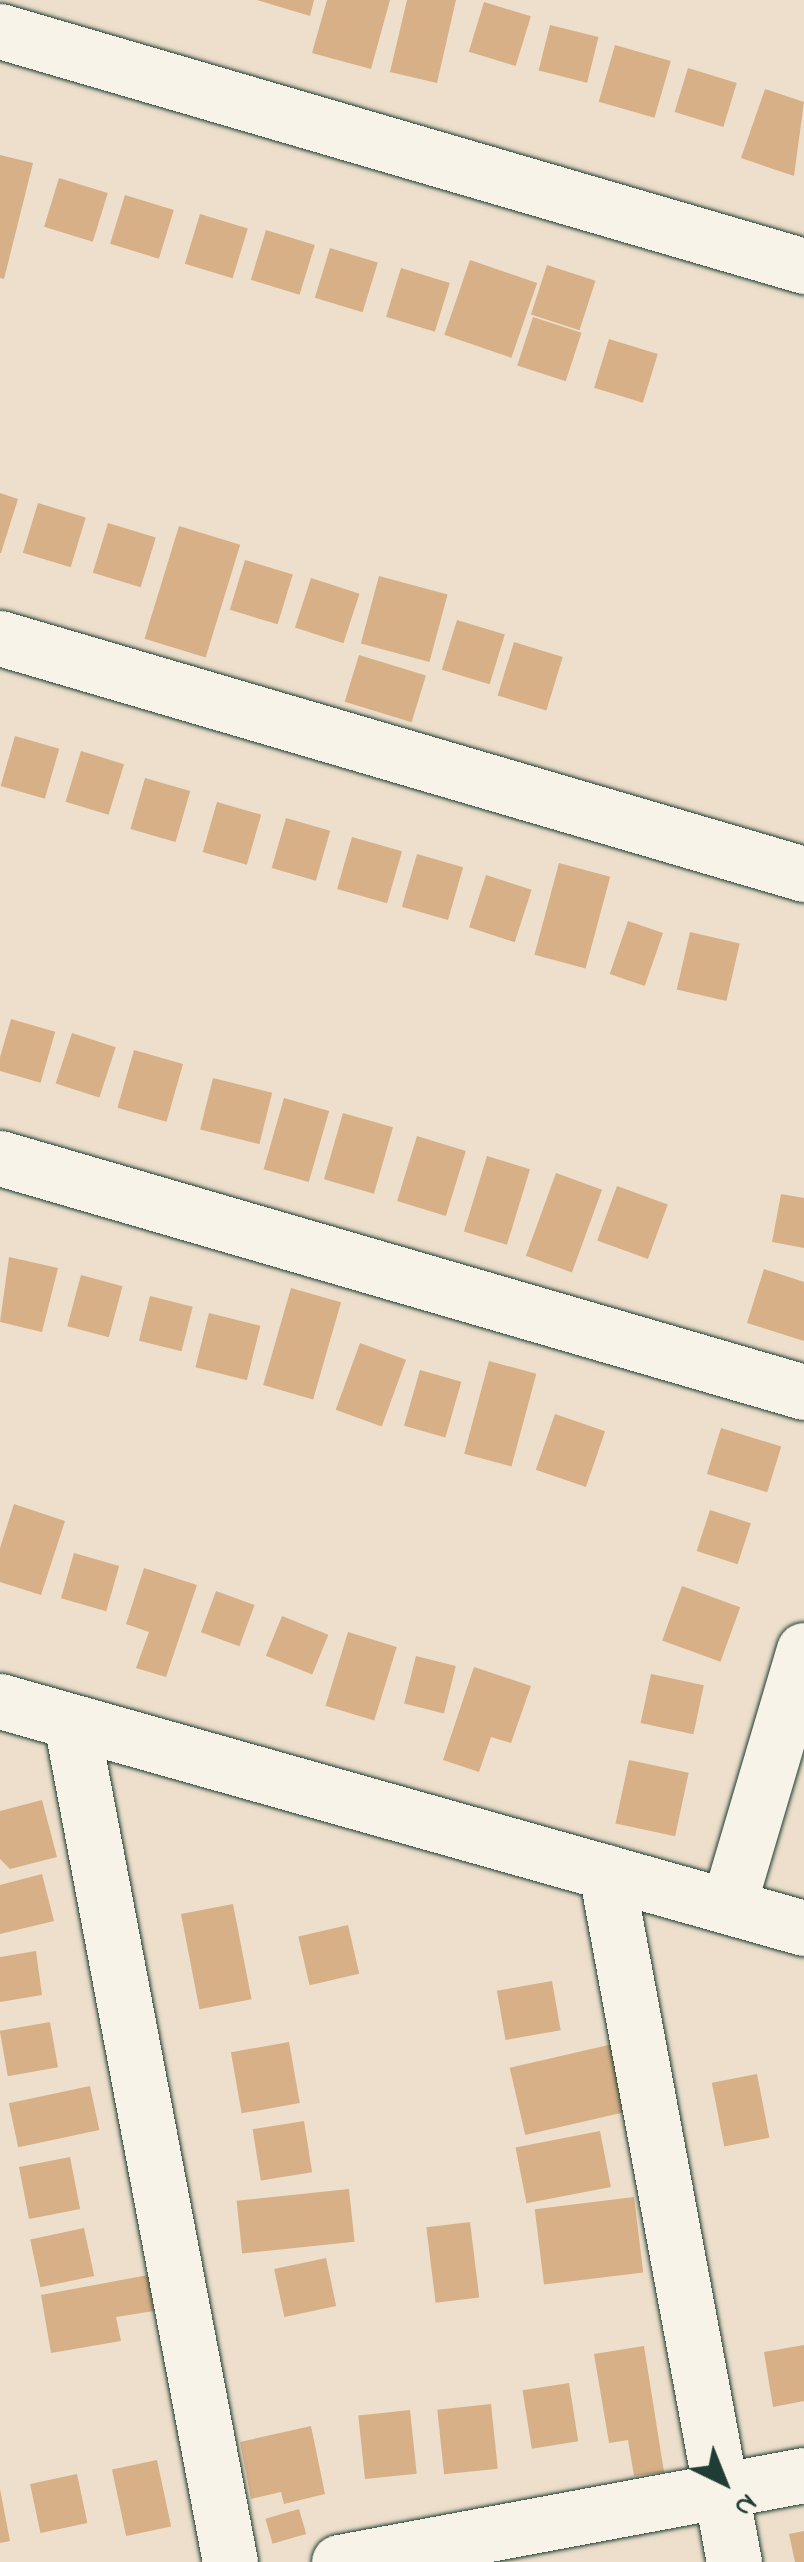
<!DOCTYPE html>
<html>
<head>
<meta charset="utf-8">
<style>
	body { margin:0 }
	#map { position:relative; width:804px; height:2562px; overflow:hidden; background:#eddfcb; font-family:"Indie Flower",sans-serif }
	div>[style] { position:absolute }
	.building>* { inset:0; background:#d7b088; transform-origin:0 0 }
	.roads { filter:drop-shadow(0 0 2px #1f3d34) drop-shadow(0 0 2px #1f3d34) }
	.minor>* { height:55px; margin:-27.5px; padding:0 27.5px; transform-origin:27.5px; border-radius:27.5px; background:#f7f3e8 }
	span { translate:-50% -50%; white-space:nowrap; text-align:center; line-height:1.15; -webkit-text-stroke:8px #f7f3e8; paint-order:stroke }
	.north { position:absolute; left:674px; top:2432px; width:100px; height:100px; -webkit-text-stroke:8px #f7f3e8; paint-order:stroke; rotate:137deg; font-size:28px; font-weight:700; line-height:40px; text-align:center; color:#1f3d34 }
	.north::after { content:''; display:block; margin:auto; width:35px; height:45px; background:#1f3d34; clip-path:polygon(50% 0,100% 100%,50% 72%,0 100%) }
</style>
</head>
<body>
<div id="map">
	<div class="building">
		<div style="clip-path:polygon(257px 0,314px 0,310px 16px)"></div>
		<div style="clip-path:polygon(327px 0,390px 0,371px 69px,312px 53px)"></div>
		<div style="clip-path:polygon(407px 0,456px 0,437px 83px,390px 72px)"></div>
		<div style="left:484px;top:2px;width:49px;height:52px;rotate:17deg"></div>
		<div style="left:550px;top:25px;width:50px;height:47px;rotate:14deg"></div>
		<div style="left:615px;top:45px;width:58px;height:59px;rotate:16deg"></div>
		<div style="left:688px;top:68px;width:51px;height:46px;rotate:17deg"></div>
		<div style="clip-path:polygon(765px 89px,804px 102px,794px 176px,741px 158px)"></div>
		<div style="clip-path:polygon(0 155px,33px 163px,4px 279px,0 278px)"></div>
		<div style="left:59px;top:178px;width:51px;height:51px;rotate:17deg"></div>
		<div style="left:125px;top:195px;width:51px;height:51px;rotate:17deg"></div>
		<div style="left:200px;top:214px;width:50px;height:52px;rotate:17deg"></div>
		<div style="left:266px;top:230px;width:51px;height:52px;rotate:17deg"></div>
		<div style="left:330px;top:248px;width:50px;height:52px;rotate:17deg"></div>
		<div style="left:470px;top:260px;width:71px;height:79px;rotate:19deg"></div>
		<div style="left:547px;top:265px;width:51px;height:52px;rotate:18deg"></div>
		<div style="left:401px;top:268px;width:51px;height:51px;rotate:17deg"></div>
		<div style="left:533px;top:317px;width:51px;height:51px;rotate:18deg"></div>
		<div style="left:609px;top:339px;width:51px;height:51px;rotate:17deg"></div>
		<div style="clip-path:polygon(0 493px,18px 499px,1px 553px,0 553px)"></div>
		<div style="left:38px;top:503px;width:50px;height:52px;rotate:17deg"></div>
		<div style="left:108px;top:523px;width:50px;height:52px;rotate:17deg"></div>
		<div style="left:179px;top:526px;width:64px;height:118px;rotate:17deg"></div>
		<div style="left:245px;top:560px;width:50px;height:52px;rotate:17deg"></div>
		<div style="left:379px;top:576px;width:71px;height:70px;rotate:15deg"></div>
		<div style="left:311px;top:578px;width:51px;height:52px;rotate:18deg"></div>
		<div style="left:457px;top:620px;width:50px;height:52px;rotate:17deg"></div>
		<div style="left:514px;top:642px;width:51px;height:56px;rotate:17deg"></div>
		<div style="left:359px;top:655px;width:70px;height:49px;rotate:17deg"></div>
		<div style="left:15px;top:736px;width:46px;height:52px;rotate:16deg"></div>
		<div style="left:81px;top:751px;width:45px;height:53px;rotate:17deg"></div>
		<div style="left:145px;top:778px;width:47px;height:53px;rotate:16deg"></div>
		<div style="left:217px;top:802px;width:46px;height:52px;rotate:16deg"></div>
		<div style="left:286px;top:818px;width:46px;height:52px;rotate:16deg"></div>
		<div style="left:352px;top:837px;width:52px;height:54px;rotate:16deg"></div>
		<div style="left:417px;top:854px;width:48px;height:55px;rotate:16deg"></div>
		<div style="left:559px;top:863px;width:53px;height:95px;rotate:15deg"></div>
		<div style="left:486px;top:875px;width:48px;height:55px;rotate:18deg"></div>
		<div style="left:628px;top:921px;width:37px;height:56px;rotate:19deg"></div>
		<div style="left:690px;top:932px;width:51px;height:59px;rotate:13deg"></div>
		<div style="left:11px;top:1019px;width:46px;height:53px;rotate:16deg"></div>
		<div style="left:72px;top:1033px;width:46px;height:53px;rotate:18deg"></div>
		<div style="left:134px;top:1050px;width:51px;height:60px;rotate:16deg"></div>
		<div style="left:213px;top:1078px;width:61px;height:53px;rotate:14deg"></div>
		<div style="left:284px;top:1098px;width:47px;height:74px;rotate:16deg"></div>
		<div style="left:343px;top:1113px;width:52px;height:69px;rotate:16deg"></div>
		<div style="left:417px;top:1136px;width:51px;height:68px;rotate:17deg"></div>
		<div style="left:487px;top:1156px;width:45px;height:79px;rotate:17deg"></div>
		<div style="left:556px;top:1173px;width:49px;height:88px;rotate:20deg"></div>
		<div style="left:617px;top:1186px;width:54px;height:58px;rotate:20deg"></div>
		<div style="clip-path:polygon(781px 1194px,804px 1198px,804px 1248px,772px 1242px)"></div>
		<div style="clip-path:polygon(9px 1257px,58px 1268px,42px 1332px,0 1322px)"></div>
		<div style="clip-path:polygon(764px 1269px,804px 1282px,804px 1341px,747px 1323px)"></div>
		<div style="left:81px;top:1275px;width:43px;height:53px;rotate:15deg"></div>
		<div style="left:291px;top:1288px;width:52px;height:101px;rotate:16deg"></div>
		<div style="left:150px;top:1296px;width:44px;height:46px;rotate:14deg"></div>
		<div style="left:209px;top:1313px;width:53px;height:56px;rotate:14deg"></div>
		<div style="left:360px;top:1343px;width:49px;height:71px;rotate:20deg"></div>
		<div style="left:489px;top:1361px;width:49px;height:96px;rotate:15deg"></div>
		<div style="left:420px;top:1370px;width:43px;height:58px;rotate:16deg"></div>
		<div style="left:555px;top:1414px;width:53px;height:59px;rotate:19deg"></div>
		<div style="left:721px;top:1428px;width:63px;height:48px;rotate:17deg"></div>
		<div style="clip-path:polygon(14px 1504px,65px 1521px,41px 1595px,0 1582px,0 1548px)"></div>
		<div style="left:710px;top:1510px;width:43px;height:43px;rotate:18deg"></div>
		<div style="left:74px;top:1553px;width:47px;height:47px;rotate:16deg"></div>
		<div style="clip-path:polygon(144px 1568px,197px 1585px,166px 1677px,136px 1668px,149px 1632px,126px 1624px)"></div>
		<div style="left:682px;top:1586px;width:62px;height:58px;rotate:20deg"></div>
		<div style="left:216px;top:1591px;width:41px;height:44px;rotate:20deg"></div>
		<div style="left:282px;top:1616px;width:50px;height:43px;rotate:22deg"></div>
		<div style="left:348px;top:1632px;width:51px;height:77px;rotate:17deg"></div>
		<div style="left:416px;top:1656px;width:41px;height:49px;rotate:14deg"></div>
		<div style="clip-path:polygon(474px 1667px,531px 1686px,511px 1743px,491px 1737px,479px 1772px,443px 1760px)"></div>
		<div style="left:651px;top:1674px;width:54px;height:50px;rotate:12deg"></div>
		<div style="left:629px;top:1760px;width:61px;height:65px;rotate:12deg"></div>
		<div style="clip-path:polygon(42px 1800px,57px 1857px,10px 1869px,0 1859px,0 1811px)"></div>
		<div style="clip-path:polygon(42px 1874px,54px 1921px,0 1934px,0 1885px)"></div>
		<div style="left:233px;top:1904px;width:97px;height:53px;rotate:79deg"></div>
		<div style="left:348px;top:1925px;width:50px;height:51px;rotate:77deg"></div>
		<div style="clip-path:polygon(36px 1951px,42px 1995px,0 2002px,0 1957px)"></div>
		<div style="left:552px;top:1981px;width:50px;height:56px;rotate:80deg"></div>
		<div style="left:50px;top:2022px;width:46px;height:51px;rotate:80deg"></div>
		<div style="left:289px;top:2042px;width:62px;height:59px;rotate:80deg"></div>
		<div style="left:613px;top:2044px;width:69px;height:106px;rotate:77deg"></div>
		<div style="left:757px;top:2074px;width:65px;height:46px;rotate:79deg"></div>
		<div style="left:90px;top:2086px;width:45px;height:83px;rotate:78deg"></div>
		<div style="left:304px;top:2121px;width:52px;height:52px;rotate:81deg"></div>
		<div style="left:600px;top:2131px;width:57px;height:86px;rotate:79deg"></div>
		<div style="left:70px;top:2157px;width:53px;height:52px;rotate:79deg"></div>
		<div style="left:349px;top:2189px;width:53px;height:113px;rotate:84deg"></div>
		<div style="left:634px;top:2197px;width:76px;height:100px;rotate:83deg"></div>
		<div style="left:470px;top:2222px;width:76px;height:44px;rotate:83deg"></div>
		<div style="left:84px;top:2228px;width:49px;height:55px;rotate:78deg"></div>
		<div style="left:326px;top:2258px;width:49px;height:53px;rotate:78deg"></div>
		<div style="clip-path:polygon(148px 2275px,154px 2311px,116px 2317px,121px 2341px,51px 2353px,41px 2295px)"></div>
		<div style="clip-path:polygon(804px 2345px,804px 2401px,773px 2407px,764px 2352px)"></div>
		<div style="clip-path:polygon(644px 2346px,664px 2472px,634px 2476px,628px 2440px,609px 2443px,594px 2354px)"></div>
		<div style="left:569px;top:2383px;width:59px;height:47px;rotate:81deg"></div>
		<div style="left:491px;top:2404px;width:65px;height:54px;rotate:84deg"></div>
		<div style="left:410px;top:2410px;width:64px;height:52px;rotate:84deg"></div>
		<div style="clip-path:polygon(311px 2426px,325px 2494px,284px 2504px,281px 2492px,251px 2499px,240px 2442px)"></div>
		<div style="left:157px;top:2460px;width:68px;height:46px;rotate:78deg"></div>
		<div style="left:77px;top:2474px;width:50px;height:48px;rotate:78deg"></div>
		<div style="clip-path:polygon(0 2489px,10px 2541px,0 2543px)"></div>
		<div style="left:299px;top:2509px;width:26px;height:35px;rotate:74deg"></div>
		<div style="clip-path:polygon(804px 2531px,804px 2562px,795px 2562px,789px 2534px)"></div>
	</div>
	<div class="roads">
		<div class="minor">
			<div style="left:0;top:31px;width:838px;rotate:16.29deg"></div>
			<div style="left:0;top:638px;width:838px;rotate:16.36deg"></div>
			<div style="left:0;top:1158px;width:837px;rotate:16.23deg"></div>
			<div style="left:0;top:1701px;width:835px;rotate:15.77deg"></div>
			<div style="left:71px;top:1722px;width:855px;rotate:79.28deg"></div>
			<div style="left:606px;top:1872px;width:702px;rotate:79.49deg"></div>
			<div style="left:728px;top:1906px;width:267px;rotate:-73.5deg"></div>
			<div style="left:339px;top:2562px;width:473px;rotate:-10.6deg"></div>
		</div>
	</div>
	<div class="north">N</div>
</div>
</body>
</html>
